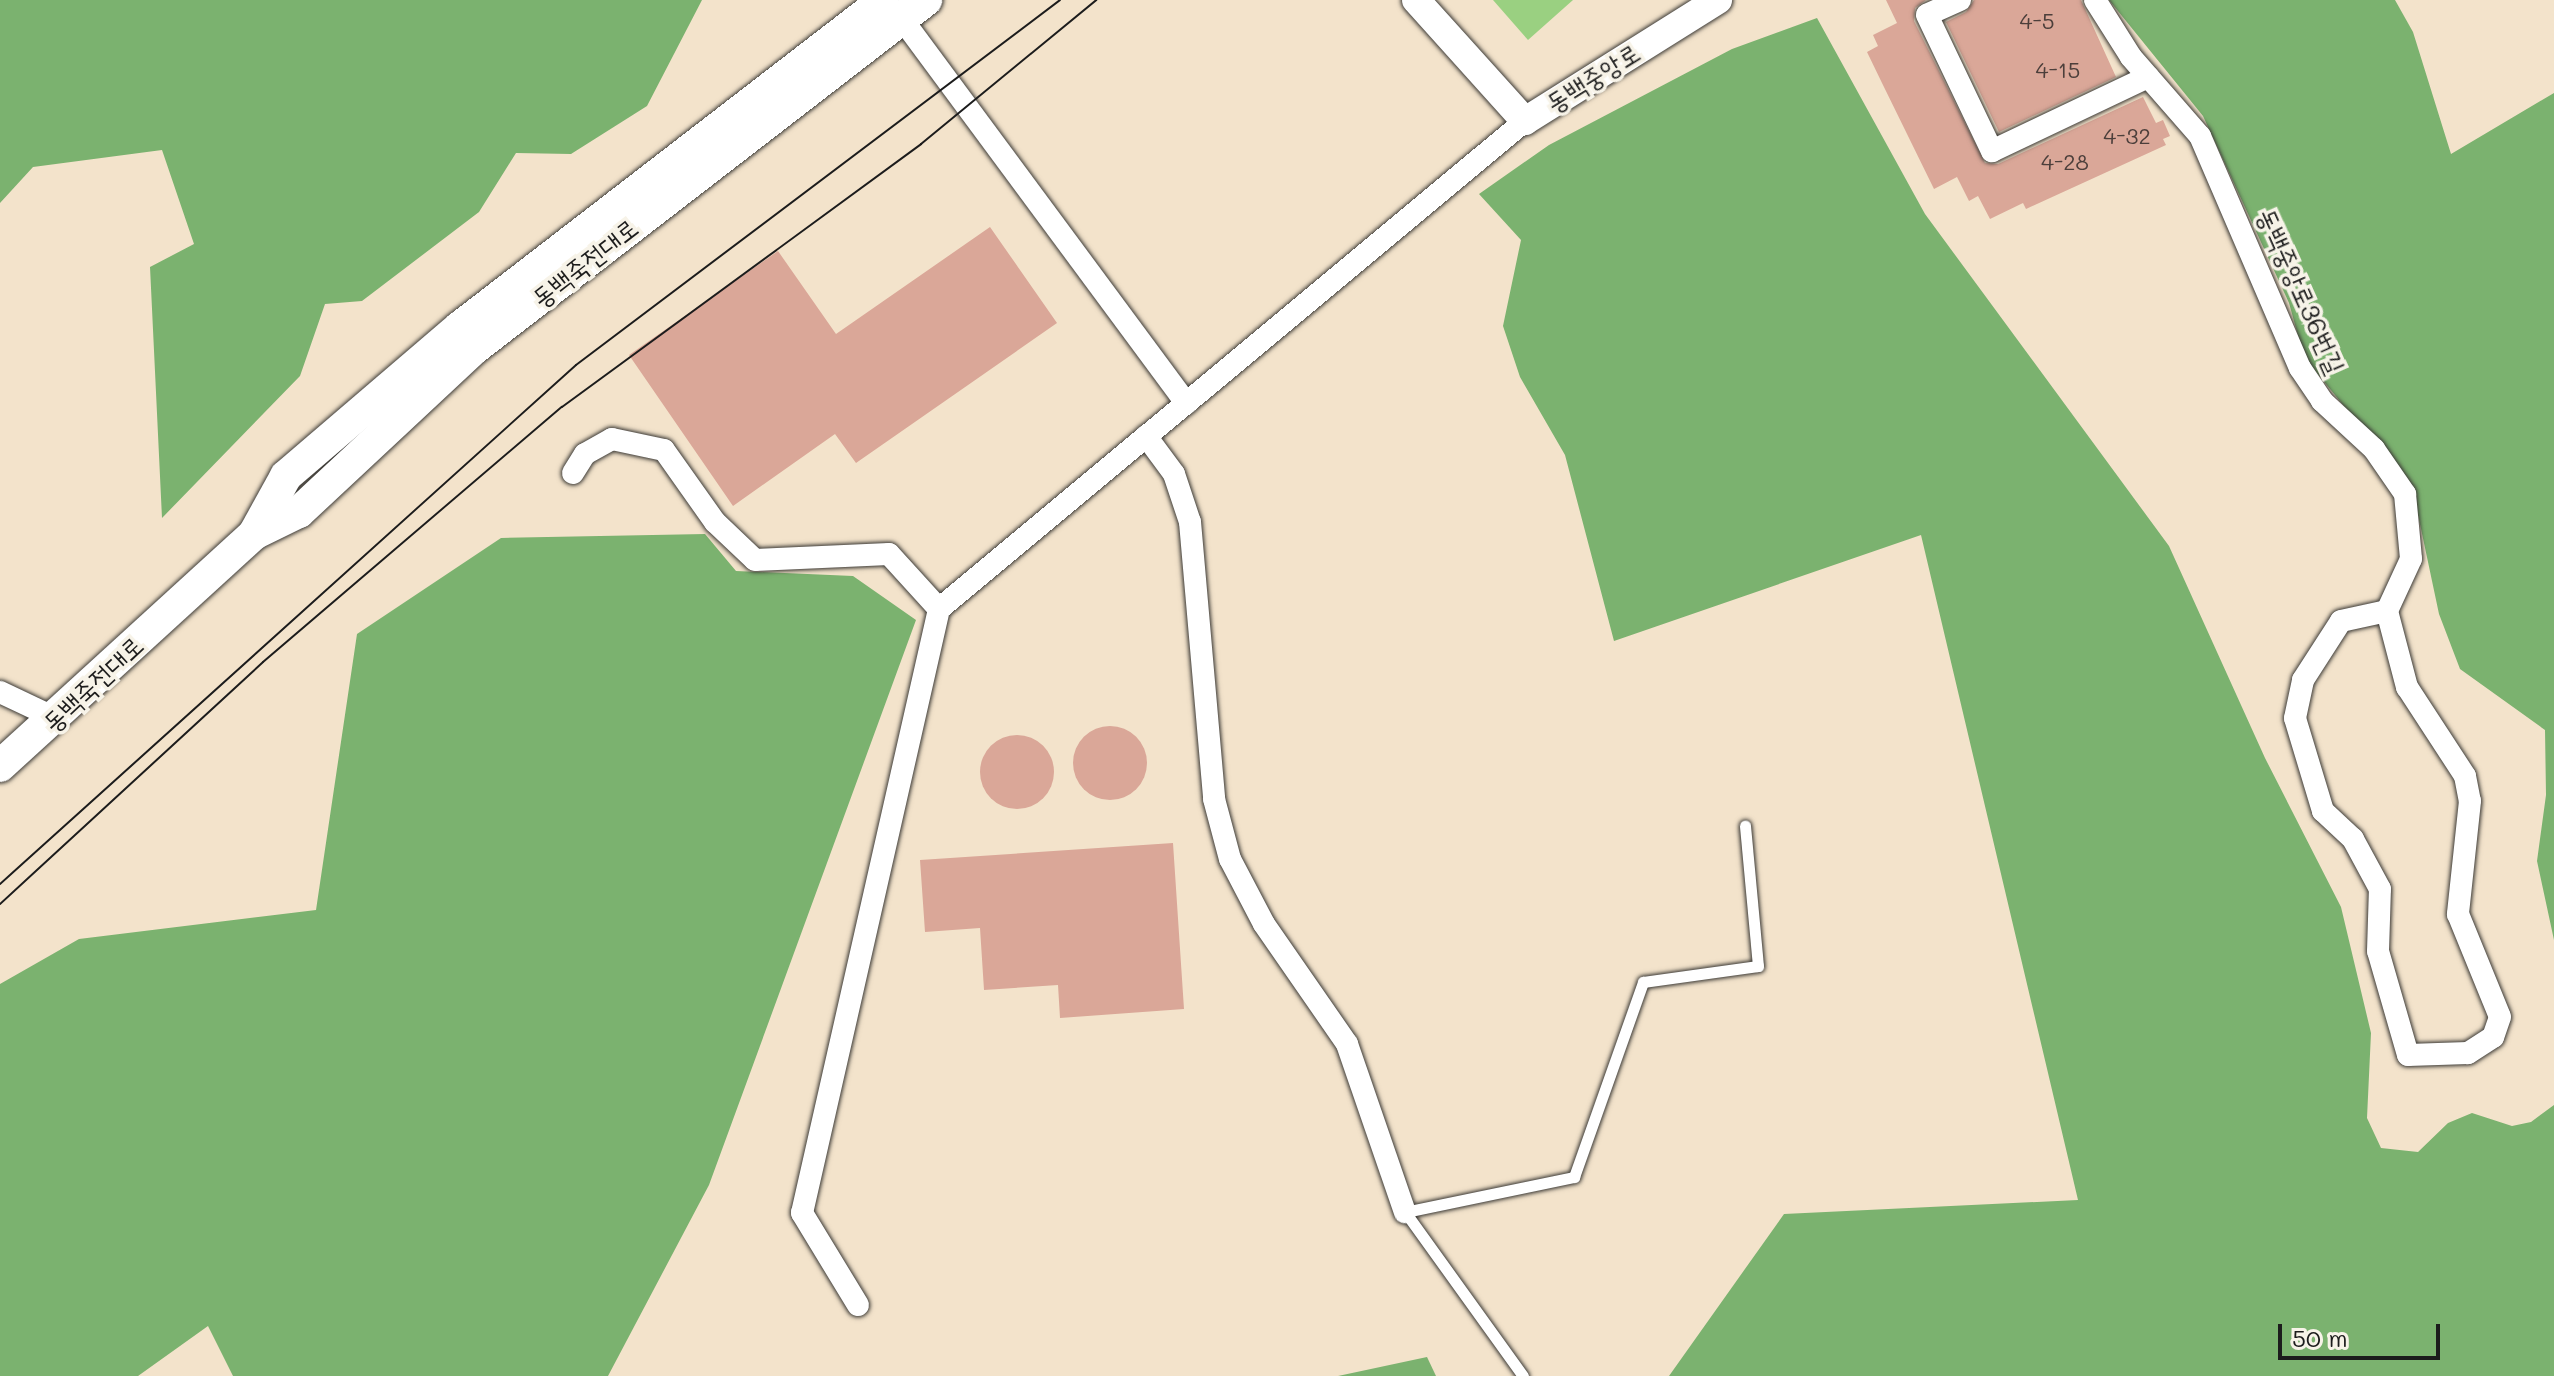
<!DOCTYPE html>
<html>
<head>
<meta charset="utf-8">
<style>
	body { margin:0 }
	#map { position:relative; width:2554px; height:1376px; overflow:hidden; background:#f3e3cb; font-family:Mali,"Poor Story",sans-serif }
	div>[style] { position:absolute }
	.green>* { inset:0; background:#9ad081 }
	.forest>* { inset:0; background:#7bb26f }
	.building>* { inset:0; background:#daa798 }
	.round { border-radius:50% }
	.roads { filter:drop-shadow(0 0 2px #3c3a36) drop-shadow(0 0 2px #3c3a36) }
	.service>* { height:11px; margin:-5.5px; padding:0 5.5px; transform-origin:5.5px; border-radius:5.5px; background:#fff }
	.minor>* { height:22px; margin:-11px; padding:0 11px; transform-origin:11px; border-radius:11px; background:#fff }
	.tertiary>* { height:28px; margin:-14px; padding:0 14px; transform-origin:14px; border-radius:14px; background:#fff }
	.secondary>* { height:32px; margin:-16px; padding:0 16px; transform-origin:16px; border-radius:16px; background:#fff }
	.tram>* { height:2px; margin:-1px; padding:0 1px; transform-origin:1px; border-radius:1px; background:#1c1c1c }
	span { translate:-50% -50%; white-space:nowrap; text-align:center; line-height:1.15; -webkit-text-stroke:7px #f7f3e8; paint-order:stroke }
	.number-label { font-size:22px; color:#4c3f3b }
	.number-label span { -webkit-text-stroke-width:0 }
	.street-label { font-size:26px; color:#1c1c1c }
	.scale { position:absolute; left:2278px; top:1324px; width:162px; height:36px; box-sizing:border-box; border:4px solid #1c1c1c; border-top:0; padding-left:10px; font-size:24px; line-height:28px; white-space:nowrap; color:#1c1c1c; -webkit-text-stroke:6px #f7f3e8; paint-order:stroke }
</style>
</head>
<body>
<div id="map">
	<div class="green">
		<div style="clip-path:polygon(1493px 0,1573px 0,1528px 40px)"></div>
	</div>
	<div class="forest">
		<div style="clip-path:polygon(0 0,702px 0,647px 106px,571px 154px,516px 153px,479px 212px,362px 301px,325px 304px,300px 376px,162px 518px,150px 267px,194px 244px,162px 150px,33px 167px,0 203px)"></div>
		<div style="clip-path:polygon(2109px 0,2395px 0,2413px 32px,2451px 154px,2554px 93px,2554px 940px,2537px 861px,2546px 795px,2545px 730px,2460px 669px,2439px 614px,2413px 491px,2304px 357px,2289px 303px,2203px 116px)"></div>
		<div style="clip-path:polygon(1817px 18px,1925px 214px,2169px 546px,2265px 758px,2341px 907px,2371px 1033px,2367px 1118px,2381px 1148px,2418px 1152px,2448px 1123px,2472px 1113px,2512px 1126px,2531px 1122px,2554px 1105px,2554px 1376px,1669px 1376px,1784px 1214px,2078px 1200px,1921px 535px,1614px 641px,1565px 455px,1520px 377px,1503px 326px,1521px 240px,1479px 194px,1549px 145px,1732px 49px)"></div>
		<div style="clip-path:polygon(705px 534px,736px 571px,853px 576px,916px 620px,709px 1185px,608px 1376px,233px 1376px,208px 1326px,138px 1376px,0 1376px,0 984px,79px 939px,316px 910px,357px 634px,501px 538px)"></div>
		<div style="clip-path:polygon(1427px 1357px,1436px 1376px,1338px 1376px)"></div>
	</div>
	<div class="building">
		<div style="clip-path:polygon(1886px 0,1926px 0,1915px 8px,1914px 21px,1985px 163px,1998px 164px,2143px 97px,2156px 123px,2163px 120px,2170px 136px,2163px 139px,2166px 145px,2026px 209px,2023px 203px,1990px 219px,1978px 196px,1969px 201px,1957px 177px,1934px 189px,1882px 83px,1867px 52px,1878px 46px,1873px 35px,1897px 23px)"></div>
		<div style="clip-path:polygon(1974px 0,2081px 0,2116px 77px,1999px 132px,1946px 22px,1966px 12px)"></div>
		<div style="clip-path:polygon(990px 227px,1057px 323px,856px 463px,835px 434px,733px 506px,629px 355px,778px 251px,836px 334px)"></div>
		<div class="round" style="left:1073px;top:726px;width:74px;height:74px"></div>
		<div class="round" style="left:980px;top:735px;width:74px;height:74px"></div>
		<div style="clip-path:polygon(1173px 843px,1184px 1009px,1060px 1018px,1058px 985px,984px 990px,980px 928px,925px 932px,920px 860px)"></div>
	</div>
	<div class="roads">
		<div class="service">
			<div style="left:1523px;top:1376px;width:202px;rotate:-125.7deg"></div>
			<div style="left:1405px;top:1212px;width:173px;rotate:-11.7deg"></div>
			<div style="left:1574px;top:1177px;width:207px;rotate:-70.5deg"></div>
			<div style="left:1643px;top:982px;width:116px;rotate:-7.9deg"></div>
			<div style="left:1758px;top:966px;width:141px;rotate:-95.3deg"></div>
		</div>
		<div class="minor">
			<div style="left:1960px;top:0;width:36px;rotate:156deg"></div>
			<div style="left:1927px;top:15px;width:151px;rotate:64.5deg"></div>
			<div style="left:1992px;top:151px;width:173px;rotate:-25.4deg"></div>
			<div style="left:2095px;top:0;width:67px;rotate:57.7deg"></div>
			<div style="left:2131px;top:57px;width:105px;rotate:48.9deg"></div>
			<div style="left:2200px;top:136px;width:253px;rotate:66.7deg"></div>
			<div style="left:2300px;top:368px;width:40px;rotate:56deg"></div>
			<div style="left:2322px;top:401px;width:71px;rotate:42.7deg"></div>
			<div style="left:2374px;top:449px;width:55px;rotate:55.4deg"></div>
			<div style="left:2405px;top:494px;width:65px;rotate:84.7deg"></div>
			<div style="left:2411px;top:559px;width:57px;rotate:114.8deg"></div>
			<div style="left:2387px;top:611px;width:79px;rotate:75.3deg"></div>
			<div style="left:2407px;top:687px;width:106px;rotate:56.9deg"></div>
			<div style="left:2465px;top:776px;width:25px;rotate:79deg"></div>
			<div style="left:2470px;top:801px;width:114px;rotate:96.1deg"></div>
			<div style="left:2458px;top:914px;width:111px;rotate:67.8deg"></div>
			<div style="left:2500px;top:1017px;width:21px;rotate:109deg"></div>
			<div style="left:2493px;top:1037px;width:30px;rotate:147deg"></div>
			<div style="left:2468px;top:1053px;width:60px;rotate:178.1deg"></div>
			<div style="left:2408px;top:1055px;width:108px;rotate:-106.1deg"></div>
			<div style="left:2378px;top:951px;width:62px;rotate:-88.2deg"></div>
			<div style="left:2380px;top:889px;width:57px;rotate:-118.4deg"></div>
			<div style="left:2353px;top:839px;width:41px;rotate:-137deg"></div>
			<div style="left:2323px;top:811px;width:97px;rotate:-106.8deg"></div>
			<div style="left:2295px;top:718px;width:39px;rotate:-78deg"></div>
			<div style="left:2303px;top:680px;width:70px;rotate:-57.2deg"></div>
			<div style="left:2341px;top:621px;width:47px;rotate:-12.3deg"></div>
			<div style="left:902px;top:19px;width:478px;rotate:53.5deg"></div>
			<div style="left:1146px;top:436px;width:47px;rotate:53.6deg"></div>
			<div style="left:1174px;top:474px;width:51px;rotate:71.6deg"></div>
			<div style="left:1190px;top:522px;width:278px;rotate:85deg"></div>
			<div style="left:1214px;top:799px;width:62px;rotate:75.1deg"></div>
			<div style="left:1230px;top:859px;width:73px;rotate:62.4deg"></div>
			<div style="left:1264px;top:924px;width:146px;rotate:55.3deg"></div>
			<div style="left:1347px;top:1044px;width:178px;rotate:71deg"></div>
			<div style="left:573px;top:473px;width:22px;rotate:-58deg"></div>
			<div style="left:585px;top:454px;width:31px;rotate:-29deg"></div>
			<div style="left:612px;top:439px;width:53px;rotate:11.9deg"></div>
			<div style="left:664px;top:450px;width:88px;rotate:54.7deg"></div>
			<div style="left:715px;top:522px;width:55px;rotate:43.5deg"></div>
			<div style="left:755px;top:560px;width:134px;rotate:-2.6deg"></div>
			<div style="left:889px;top:554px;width:74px;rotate:47.7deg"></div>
			<div style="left:0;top:692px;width:63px;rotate:25.3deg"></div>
			<div style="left:858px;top:1305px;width:108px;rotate:-121.3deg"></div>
			<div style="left:802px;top:1213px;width:619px;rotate:-77.22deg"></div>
			<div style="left:939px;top:609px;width:763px;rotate:-39.79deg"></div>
		</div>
		<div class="tertiary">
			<div style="left:1416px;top:0;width:163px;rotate:48deg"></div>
			<div style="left:1525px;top:121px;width:228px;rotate:-32.1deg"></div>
		</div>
		<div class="secondary">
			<div style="left:254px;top:534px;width:66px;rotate:-61.1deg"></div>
			<div style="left:286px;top:476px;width:229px;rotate:-40.6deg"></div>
			<div style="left:460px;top:327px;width:535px;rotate:-37.64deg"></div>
			<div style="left:0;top:766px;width:344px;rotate:-42.4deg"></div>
			<div style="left:254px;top:534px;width:50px;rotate:-26.1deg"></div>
			<div style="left:299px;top:512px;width:241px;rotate:-43deg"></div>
			<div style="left:475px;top:348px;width:570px;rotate:-37.65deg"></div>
		</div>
	</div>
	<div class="tram">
		<div style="left:0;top:884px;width:775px;rotate:-42.02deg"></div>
		<div style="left:576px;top:365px;width:606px;rotate:-37.02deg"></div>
		<div style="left:0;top:904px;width:357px;rotate:-42.6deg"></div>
		<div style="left:263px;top:662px;width:393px;rotate:-40.5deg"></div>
		<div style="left:562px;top:407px;width:445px;rotate:-36.2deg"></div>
		<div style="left:921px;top:144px;width:227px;rotate:-39.4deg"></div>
	</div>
	<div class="number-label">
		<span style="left:2037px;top:21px">4-5</span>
		<span style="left:2058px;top:70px">4-15</span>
		<span style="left:2127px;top:136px">4-32</span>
		<span style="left:2065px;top:162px">4-28</span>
	</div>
	<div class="street-label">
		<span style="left:1593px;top:78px;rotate:-32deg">동백중앙로</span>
		<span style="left:585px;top:263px;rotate:-38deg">동백죽전대로</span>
		<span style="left:2301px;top:291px;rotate:66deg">동백중앙로36번길</span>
		<span style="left:93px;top:684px;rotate:-43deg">동백죽전대로</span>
	</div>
	<div class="scale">50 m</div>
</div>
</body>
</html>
